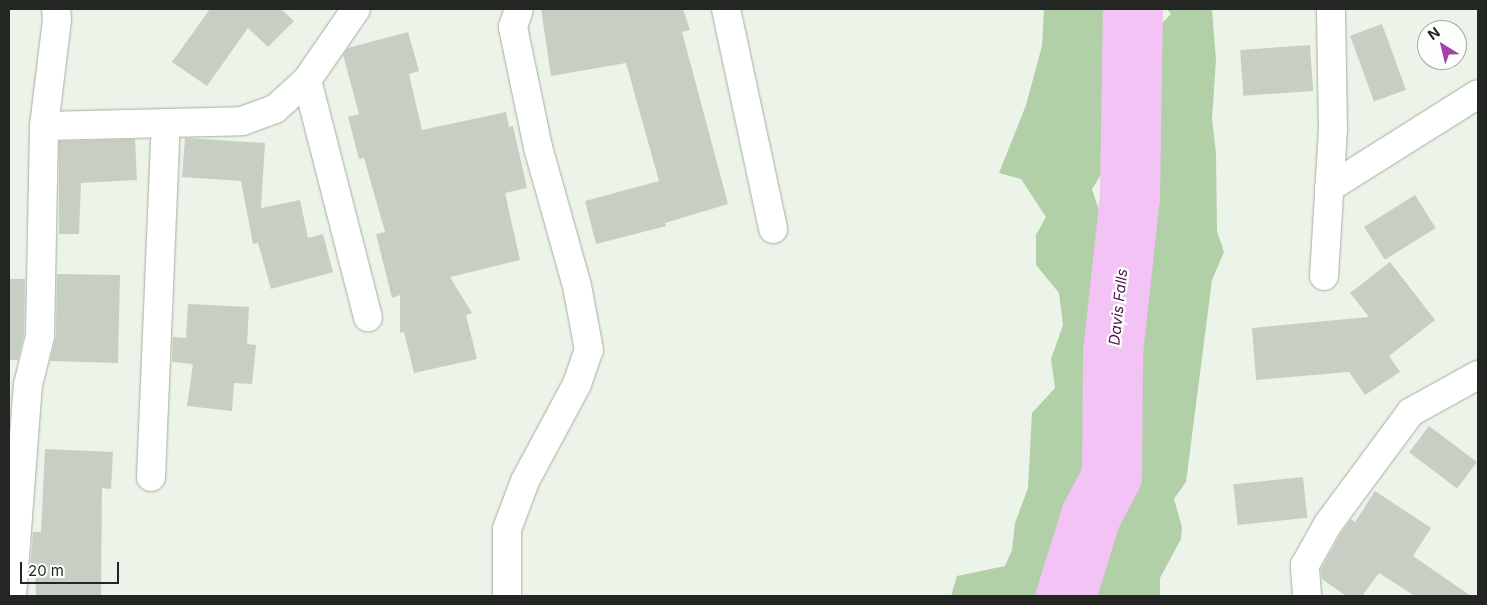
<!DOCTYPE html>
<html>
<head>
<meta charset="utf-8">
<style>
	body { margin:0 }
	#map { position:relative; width:1487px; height:605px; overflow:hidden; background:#ecf4e9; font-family:Inter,sans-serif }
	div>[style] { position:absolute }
	.green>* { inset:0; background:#b2d0a8 }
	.river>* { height:60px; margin:-30px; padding:0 30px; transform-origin:30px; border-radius:30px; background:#f3c3f5 }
	.building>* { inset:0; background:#c7cfc4; transform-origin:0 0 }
	.roads { filter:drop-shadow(0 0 1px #a5ada2) drop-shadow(0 0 1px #a5ada2) }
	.minor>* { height:28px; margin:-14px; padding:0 14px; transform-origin:14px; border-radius:14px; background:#fff }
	span { translate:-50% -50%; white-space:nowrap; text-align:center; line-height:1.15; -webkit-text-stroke:4.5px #fdfffd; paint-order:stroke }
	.water-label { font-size:15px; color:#49114d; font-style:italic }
	.frame { position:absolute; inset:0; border:10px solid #232622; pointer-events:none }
	.north { position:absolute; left:1417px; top:20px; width:50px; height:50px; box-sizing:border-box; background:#fdfffd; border:1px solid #a6a8a5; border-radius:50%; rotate:324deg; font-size:14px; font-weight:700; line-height:20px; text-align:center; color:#232622 }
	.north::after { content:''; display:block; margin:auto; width:18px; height:22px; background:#a444ab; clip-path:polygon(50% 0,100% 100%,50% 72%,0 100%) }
	.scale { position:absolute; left:20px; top:562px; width:99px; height:22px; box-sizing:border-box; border:2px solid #232622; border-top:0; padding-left:6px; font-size:15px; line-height:18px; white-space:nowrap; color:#232622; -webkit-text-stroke:4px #fdfffd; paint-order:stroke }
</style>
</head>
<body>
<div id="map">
	<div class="green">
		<div style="clip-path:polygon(1044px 9px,1111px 9px,1127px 106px,1111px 159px,1092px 189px,1118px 269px,1112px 306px,1096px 363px,1101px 386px,1105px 477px,1060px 534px,1044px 596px,951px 596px,957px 576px,1005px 566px,1012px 550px,1015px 523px,1028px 488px,1032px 413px,1055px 388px,1051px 359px,1063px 325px,1059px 293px,1036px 265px,1036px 235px,1046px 217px,1021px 179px,999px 173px,1026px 105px,1042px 46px)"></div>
		<div style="clip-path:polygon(1167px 9px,1212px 9px,1216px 60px,1212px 119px,1216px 153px,1217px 231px,1224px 252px,1212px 280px,1186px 482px,1174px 499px,1182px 527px,1181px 539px,1160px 578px,1160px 596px,1079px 596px,1088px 573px,1117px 523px,1099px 518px,1112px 487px,1119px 445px,1139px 396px,1132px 380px,1137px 356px,1133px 304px,1144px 267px,1143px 191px,1153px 145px,1145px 40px,1171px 14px)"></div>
	</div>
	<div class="river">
		<div style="left:1066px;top:596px;width:84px;rotate:-72.6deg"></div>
		<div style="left:1091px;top:516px;width:45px;rotate:-62.3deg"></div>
		<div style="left:1112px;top:476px;width:123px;rotate:-89.5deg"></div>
		<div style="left:1113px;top:353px;width:157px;rotate:-83.8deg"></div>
		<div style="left:1130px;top:197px;width:188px;rotate:-89.1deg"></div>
	</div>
	<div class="building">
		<div style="clip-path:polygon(210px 9px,281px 9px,294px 21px,268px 47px,248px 28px,207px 86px,172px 62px)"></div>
		<div style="clip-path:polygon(541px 9px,683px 9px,690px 30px,682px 32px,728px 204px,665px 223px,666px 226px,596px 244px,585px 201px,659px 181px,626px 63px,551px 76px)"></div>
		<div style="left:1382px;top:24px;width:70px;height:34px;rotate:70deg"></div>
		<div style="clip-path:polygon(408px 32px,419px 71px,409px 74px,422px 130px,506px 112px,509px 127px,513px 126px,527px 188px,505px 193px,520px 260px,450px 277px,472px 313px,466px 315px,477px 359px,414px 373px,404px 332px,400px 333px,400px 295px,392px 298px,376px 234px,385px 232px,364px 158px,359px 159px,348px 117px,359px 114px,343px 55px,348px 48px)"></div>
		<div style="left:1310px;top:45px;width:46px;height:70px;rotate:86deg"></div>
		<div style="clip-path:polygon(185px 138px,265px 143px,261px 208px,300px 200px,308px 238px,323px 234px,333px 272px,271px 289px,258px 243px,253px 244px,241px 181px,182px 177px)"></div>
		<div style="clip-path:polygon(135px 139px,137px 180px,81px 183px,79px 234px,59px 234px,59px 141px)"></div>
		<div style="left:1415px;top:195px;width:39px;height:60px;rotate:58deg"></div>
		<div style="clip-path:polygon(1390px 262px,1435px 320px,1389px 356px,1400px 372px,1365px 395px,1349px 372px,1256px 380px,1252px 328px,1369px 317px,1350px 293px)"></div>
		<div style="clip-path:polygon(57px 274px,120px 275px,118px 363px,50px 361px,56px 336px)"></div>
		<div style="clip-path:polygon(9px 279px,25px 279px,24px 334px,18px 360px,9px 360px)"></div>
		<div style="clip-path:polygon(188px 304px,249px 307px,247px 344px,256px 345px,252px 384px,234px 383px,232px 411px,187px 406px,193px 364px,172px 362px,173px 337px,186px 338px)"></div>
		<div style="left:1429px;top:426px;width:60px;height:33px;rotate:37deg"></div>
		<div style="clip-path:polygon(45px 449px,113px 452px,111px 489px,102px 488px,101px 596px,36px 596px,35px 570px,30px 570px,33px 532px,41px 532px)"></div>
		<div style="left:1303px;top:477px;width:41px;height:70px;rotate:84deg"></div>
		<div style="clip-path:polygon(1375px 491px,1431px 528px,1413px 556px,1471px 596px,1415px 596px,1379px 573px,1362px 596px,1346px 596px,1322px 579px,1321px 569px,1341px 533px,1351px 519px,1355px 522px)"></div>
	</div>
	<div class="roads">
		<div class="minor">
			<div style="left:726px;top:9px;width:225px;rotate:77.9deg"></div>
			<div style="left:307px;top:80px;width:245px;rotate:75.6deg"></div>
			<div style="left:44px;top:126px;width:198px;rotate:-1.4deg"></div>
			<div style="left:242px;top:121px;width:35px;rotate:-20deg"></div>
			<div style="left:275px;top:109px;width:43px;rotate:-42.2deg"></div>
			<div style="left:307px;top:80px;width:86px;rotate:-55.4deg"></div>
			<div style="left:1329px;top:188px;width:176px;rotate:-32.2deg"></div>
			<div style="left:1324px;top:276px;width:147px;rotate:-86.5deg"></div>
			<div style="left:1333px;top:129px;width:120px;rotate:-91deg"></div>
			<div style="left:151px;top:477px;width:354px;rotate:-87.6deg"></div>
			<div style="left:12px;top:596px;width:212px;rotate:-85.7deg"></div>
			<div style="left:28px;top:385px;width:50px;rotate:-76.2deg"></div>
			<div style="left:40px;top:336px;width:210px;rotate:-88.9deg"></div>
			<div style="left:44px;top:126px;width:107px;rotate:-83deg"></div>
			<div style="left:57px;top:20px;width:11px;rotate:-95deg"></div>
			<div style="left:507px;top:596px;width:67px;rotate:-90deg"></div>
			<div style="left:507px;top:529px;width:51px;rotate:-69.4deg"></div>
			<div style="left:525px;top:481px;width:110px;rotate:-61.8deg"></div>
			<div style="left:577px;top:384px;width:36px;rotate:-71deg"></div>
			<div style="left:589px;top:350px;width:65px;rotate:-100.6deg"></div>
			<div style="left:577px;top:286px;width:144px;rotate:-105.7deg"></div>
			<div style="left:538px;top:147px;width:123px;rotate:-101.8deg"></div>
			<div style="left:513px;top:27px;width:19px;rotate:-72deg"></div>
			<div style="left:1307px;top:596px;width:31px;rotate:-94deg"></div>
			<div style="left:1305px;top:565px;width:47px;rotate:-60.7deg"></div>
			<div style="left:1328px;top:524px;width:139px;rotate:-53.5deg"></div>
			<div style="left:1411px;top:412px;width:77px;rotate:-28.9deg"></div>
		</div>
	</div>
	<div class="water-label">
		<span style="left:1118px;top:307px;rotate:-84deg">Davis Falls</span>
	</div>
	<div class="frame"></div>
	<div class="north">N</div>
	<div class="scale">20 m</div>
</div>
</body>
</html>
